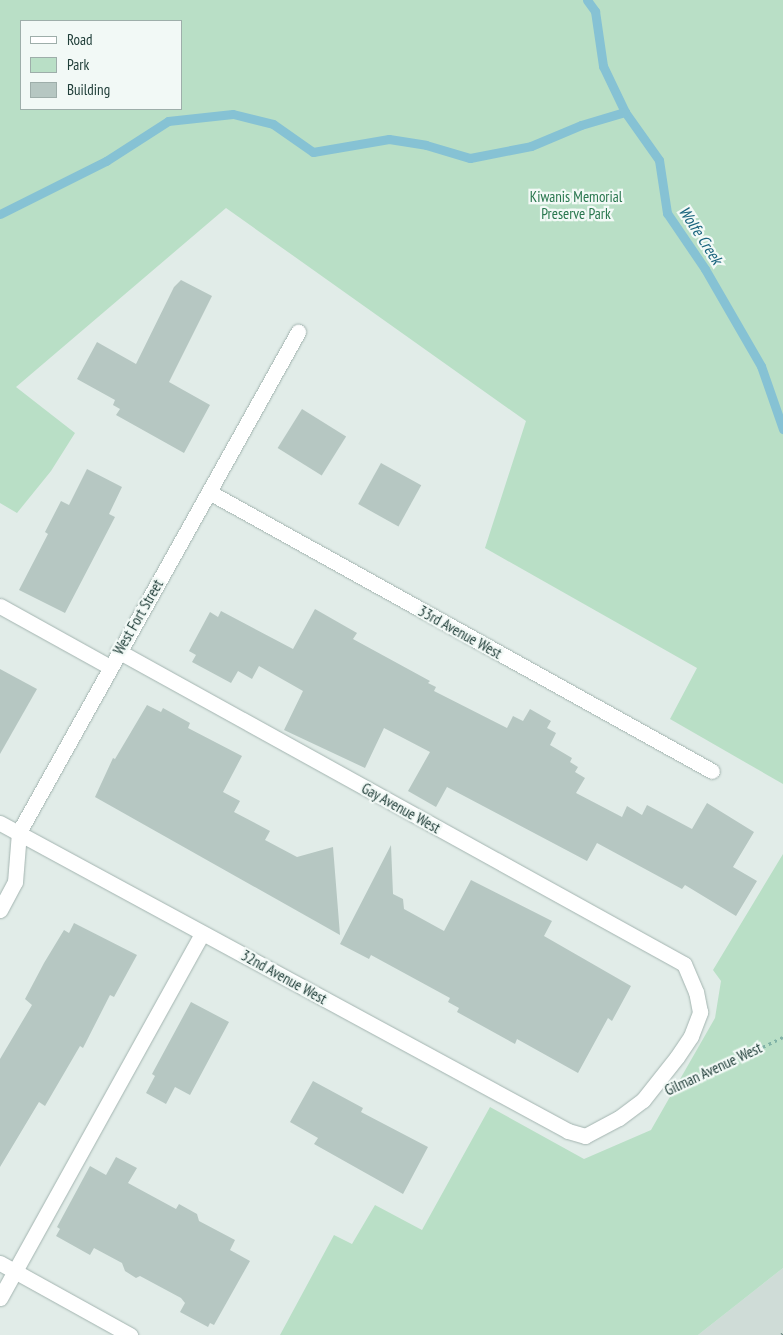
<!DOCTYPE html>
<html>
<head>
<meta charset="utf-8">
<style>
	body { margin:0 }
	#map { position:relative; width:783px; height:1335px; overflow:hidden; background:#e1ece8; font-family:"PT Sans Narrow",sans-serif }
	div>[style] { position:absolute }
	.built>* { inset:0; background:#cfdcd7 }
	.green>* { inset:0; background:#b9dfc6 }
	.stream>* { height:9px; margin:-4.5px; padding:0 4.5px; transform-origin:4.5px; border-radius:4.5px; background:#86c2d4 }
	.building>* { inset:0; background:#b6c7c2; transform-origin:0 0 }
	.path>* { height:3px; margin-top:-1.5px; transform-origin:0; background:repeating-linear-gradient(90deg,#80b2a6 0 2.5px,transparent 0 6.5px) }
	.roads { filter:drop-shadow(0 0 1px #a3b4b0) drop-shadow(0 0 1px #a3b4b0) }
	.minor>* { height:15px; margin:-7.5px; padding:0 7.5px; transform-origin:7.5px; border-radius:7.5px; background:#fff }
	.rail>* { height:4px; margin-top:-2px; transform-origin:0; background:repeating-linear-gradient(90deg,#5b7a74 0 10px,transparent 0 15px) }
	span { translate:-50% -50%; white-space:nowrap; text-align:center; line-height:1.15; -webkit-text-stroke:4.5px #f2f9f6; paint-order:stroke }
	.park-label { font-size:15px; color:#29774e }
	.street-label { font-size:15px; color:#203e39 }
	.water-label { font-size:16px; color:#18637d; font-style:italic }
	.legend { position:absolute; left:20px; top:20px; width:162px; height:90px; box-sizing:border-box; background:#f2f9f6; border:1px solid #9eaeaa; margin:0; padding:6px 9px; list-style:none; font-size:15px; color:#203e39 }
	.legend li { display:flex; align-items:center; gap:10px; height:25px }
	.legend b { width:25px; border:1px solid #9eaeaa }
</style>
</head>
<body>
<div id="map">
	<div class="built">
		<div style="clip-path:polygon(783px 1268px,783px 1335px,698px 1335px,736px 1305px)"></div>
	</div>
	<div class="green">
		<div style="clip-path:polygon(evenodd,0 0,783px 0,783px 784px,670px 719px,697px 668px,485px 548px,526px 421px,226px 208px,16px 387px,75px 433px,51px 471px,17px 513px,0 503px,0 0,21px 21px,181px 21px,181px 109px,21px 109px,21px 21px)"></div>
		<div style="clip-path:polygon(783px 854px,783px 1268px,698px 1335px,280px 1335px,334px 1235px,352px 1244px,375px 1205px,422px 1230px,490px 1107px,584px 1159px,651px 1130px,715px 1018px,721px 981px,713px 970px)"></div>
	</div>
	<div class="stream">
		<div style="left:587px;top:0;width:14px;rotate:54deg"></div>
		<div style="left:595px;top:11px;width:56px;rotate:81.7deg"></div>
		<div style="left:603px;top:66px;width:51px;rotate:64.4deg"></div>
		<div style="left:625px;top:112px;width:59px;rotate:54.7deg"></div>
		<div style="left:659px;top:160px;width:54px;rotate:81.4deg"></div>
		<div style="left:667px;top:213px;width:68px;rotate:55.8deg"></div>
		<div style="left:705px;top:269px;width:112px;rotate:60deg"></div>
		<div style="left:761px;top:366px;width:67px;rotate:70.8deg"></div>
		<div style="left:0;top:214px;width:119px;rotate:-26.6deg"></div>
		<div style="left:106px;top:161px;width:74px;rotate:-32.8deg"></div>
		<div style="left:168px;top:121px;width:65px;rotate:-6.1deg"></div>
		<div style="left:233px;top:114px;width:41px;rotate:14deg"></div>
		<div style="left:273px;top:124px;width:49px;rotate:35deg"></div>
		<div style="left:313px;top:152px;width:77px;rotate:-9.7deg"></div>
		<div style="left:389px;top:139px;width:37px;rotate:9deg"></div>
		<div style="left:426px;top:145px;width:46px;rotate:16.5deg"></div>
		<div style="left:470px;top:158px;width:62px;rotate:-11.1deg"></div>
		<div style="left:531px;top:146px;width:54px;rotate:-22.8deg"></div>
		<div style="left:581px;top:125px;width:46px;rotate:-16.5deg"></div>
	</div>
	<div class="building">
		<div style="clip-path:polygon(181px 280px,212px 296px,169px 382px,210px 405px,184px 453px,116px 415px,120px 409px,113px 405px,115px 400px,77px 379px,97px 342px,136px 364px,174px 287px)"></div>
		<div style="left:302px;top:409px;width:52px;height:46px;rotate:32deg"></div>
		<div style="left:381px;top:463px;width:46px;height:47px;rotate:29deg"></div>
		<div style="clip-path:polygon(87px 469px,122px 487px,109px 514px,115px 517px,65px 613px,19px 590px,48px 534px,45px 532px,61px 501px,69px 505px)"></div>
		<div style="clip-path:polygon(315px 609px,357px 633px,353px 639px,430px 681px,428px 683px,436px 687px,434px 691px,507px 728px,513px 716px,523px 721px,530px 709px,551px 721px,547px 728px,556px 733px,550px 745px,572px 758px,570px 762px,578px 767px,575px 772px,585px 778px,576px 793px,622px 817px,627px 806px,642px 815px,647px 805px,692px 829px,707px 803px,754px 832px,733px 867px,757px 881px,736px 916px,685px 885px,682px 889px,597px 843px,587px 861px,447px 787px,436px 807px,408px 791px,430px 752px,384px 728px,365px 768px,284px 730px,303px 691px,259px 666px,252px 679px,238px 671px,231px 683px,192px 662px,196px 655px,189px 651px,210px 612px,218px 617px,221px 611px,293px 649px)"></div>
		<div style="clip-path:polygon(0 669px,37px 689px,0 754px)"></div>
		<div style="clip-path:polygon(147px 705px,161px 712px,163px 708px,190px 723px,188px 728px,242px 756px,223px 792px,240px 801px,234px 812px,270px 831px,265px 840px,297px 857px,333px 847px,340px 935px,95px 797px,113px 758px,115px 759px)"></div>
		<div style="clip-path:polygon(391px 845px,393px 894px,403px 899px,404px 909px,444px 931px,471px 880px,552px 921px,544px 936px,631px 986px,612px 1021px,608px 1018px,578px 1073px,517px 1039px,515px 1044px,457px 1012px,459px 1008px,448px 1002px,450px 998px,371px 955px,369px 959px,340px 944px)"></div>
		<div style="clip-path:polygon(74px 923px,137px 955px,114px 997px,110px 995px,83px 1048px,80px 1046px,45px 1106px,39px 1102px,0 1167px,0 1059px,32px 1005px,25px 999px,44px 963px,64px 930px,69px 933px)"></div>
		<div style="clip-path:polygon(191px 1002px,229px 1022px,190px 1095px,175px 1087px,166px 1104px,146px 1093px,155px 1076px,152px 1074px)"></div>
		<div style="clip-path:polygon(313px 1081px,363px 1108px,361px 1112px,428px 1147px,403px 1194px,314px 1144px,318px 1138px,290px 1122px)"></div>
		<div style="clip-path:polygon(116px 1157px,137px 1168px,128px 1183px,176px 1209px,179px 1204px,197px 1214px,199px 1221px,235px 1240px,230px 1250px,250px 1261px,214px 1325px,210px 1323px,208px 1327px,180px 1312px,185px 1303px,181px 1298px,140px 1276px,136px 1278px,125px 1271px,122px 1263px,94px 1248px,90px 1255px,56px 1236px,60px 1229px,57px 1227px,90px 1166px,106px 1175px)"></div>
	</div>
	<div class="path">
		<div style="left:687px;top:1084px;width:107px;rotate:-26.1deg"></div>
	</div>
	<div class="roads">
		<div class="minor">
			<div style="left:209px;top:492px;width:575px;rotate:29.02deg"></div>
			<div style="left:0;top:606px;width:126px;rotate:29deg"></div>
			<div style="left:0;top:823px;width:646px;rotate:28.47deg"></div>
			<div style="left:568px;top:1131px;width:18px;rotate:16deg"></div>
			<div style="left:585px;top:1136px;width:38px;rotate:-28deg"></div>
			<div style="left:619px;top:1118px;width:30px;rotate:-37deg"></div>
			<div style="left:643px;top:1100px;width:55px;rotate:-51.7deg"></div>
			<div style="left:677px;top:1057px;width:25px;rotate:-56deg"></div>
			<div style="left:691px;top:1036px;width:26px;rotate:-69deg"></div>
			<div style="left:700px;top:1012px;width:20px;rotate:-101deg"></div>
			<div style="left:696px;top:992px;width:30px;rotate:-113deg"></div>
			<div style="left:684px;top:964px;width:647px;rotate:-151.06deg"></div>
			<div style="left:0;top:910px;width:32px;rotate:-62deg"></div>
			<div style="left:15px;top:882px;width:50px;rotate:-85.4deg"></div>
			<div style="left:19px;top:832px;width:573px;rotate:-60.84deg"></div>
			<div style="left:0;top:1263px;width:149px;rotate:29deg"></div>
			<div style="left:0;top:1298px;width:417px;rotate:-61deg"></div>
		</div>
	</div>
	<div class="rail">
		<div style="left:782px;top:1335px;width:1px;rotate:-45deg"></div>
	</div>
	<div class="park-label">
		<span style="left:576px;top:205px">Kiwanis Memorial<br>Preserve Park</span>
	</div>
	<div class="street-label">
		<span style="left:138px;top:617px;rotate:-60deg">West Fort Street</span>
		<span style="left:460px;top:632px;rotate:29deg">33rd Avenue West</span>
		<span style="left:401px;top:808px;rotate:29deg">Gay Avenue West</span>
		<span style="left:284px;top:977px;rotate:29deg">32nd Avenue West</span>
		<span style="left:713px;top:1069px;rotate:-25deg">Gilman Avenue West</span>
	</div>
	<div class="water-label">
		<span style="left:701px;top:235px;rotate:57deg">Wolfe Creek</span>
	</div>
	<ul class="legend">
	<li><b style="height:6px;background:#fff"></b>Road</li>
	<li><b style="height:14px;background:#b9dfc6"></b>Park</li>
	<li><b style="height:14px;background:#b6c7c2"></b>Building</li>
	</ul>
</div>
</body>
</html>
